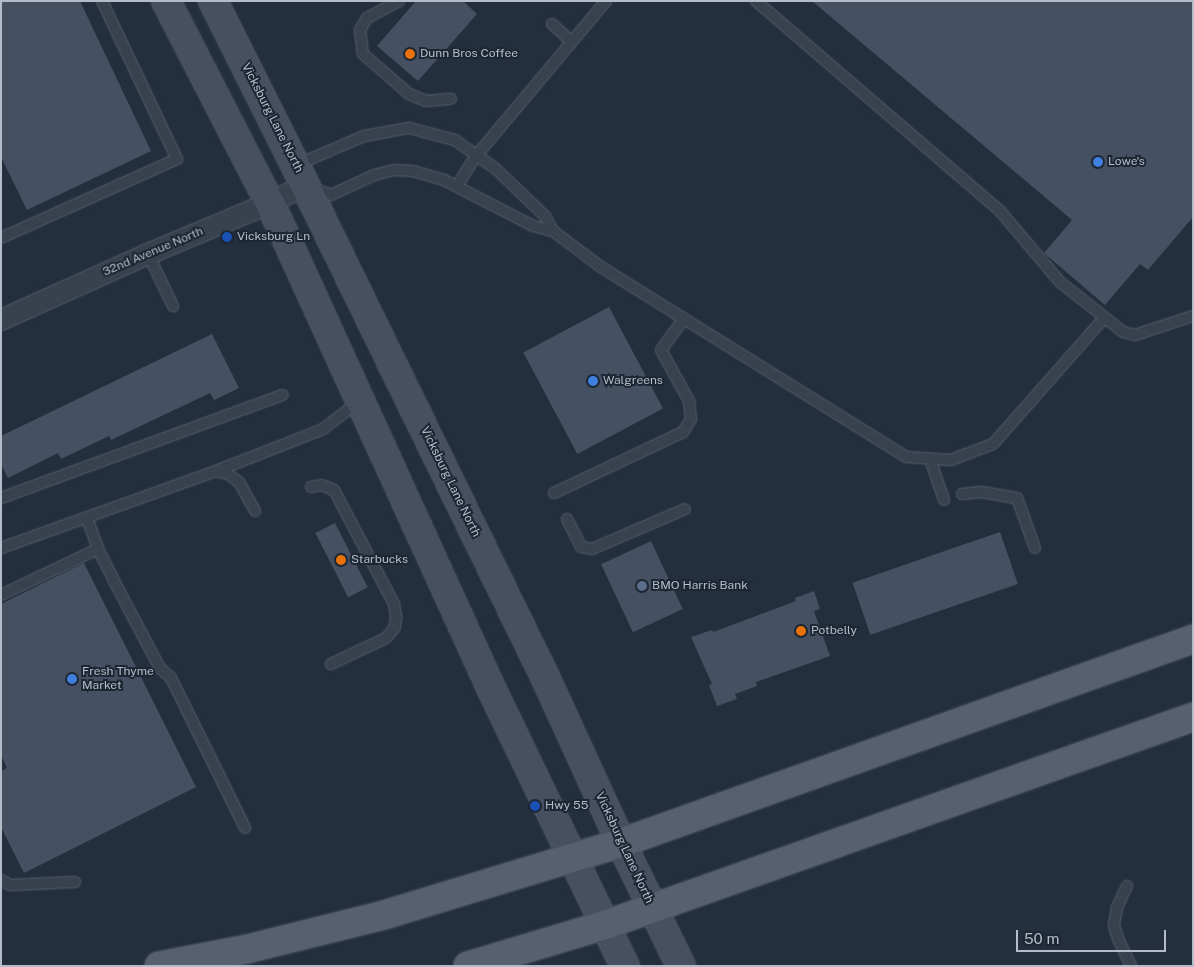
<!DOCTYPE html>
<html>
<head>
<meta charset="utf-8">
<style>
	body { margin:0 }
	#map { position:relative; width:1194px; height:967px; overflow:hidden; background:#242f3e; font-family:"Public Sans",sans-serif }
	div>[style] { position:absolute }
	.building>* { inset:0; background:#455162; transform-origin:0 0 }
	.roads { filter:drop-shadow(0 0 1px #565f6c) drop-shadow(0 0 1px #565f6c) }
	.lane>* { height:10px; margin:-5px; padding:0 5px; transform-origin:5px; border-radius:5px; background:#38414e }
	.street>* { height:20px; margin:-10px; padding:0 10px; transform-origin:10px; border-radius:10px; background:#38414e }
	.secondary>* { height:28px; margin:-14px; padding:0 14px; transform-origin:14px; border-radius:14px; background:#465061 }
	.primary>* { height:28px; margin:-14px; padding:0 14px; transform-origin:14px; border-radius:14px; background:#56606e }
	.dots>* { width:14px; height:14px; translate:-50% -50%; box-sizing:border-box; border:2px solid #1d2633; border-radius:50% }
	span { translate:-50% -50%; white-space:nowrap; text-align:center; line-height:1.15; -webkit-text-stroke:4px #1d2633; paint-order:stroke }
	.poi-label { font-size:12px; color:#b4bcc9 }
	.left { translate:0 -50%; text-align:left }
	.street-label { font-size:12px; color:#b4bcc9 }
	.frame { position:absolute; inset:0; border:2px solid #b4bcc9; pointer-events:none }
	.scale { position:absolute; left:1016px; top:930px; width:150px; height:22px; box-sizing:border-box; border:2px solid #b4bcc9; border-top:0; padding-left:6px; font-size:15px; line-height:18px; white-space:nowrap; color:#b4bcc9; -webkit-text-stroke:4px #1d2633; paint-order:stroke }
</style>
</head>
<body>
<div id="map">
	<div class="building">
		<div style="clip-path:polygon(1px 1px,80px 1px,151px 151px,27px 210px,1px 157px)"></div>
		<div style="clip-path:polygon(416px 1px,463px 1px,477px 14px,418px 81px,377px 46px)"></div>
		<div style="clip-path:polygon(812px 1px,1193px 1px,1193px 217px,1148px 270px,1140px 264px,1105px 305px,1044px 253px,1072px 220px)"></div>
		<div style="left:609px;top:307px;width:115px;height:97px;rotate:62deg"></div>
		<div style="clip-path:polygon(212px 334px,239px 388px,214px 400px,210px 393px,111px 440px,109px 436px,61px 459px,58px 453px,8px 478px,1px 464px,1px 436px)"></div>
		<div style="left:335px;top:523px;width:72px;height:22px;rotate:63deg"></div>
		<div style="left:1000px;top:532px;width:55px;height:156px;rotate:71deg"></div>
		<div style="left:651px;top:541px;width:75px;height:55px;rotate:65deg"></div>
		<div style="clip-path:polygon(84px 563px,196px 787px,24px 873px,1px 827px,1px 771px,7px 768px,1px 755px,1px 604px)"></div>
		<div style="clip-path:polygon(814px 591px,820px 609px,814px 611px,830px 656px,756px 682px,757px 686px,735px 694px,737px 699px,717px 706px,709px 685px,712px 684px,691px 637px,712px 630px,713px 632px,796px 601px,795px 598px)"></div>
	</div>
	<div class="roads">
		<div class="lane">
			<div style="left:399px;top:1px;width:36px;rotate:152deg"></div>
			<div style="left:367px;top:18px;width:14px;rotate:120deg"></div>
			<div style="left:360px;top:30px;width:24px;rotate:83deg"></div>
			<div style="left:363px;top:54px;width:61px;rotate:41deg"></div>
			<div style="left:409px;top:94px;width:18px;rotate:22deg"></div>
			<div style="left:426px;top:101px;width:25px;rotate:-5deg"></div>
			<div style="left:756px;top:1px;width:322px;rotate:40.7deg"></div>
			<div style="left:1000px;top:211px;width:93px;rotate:49.8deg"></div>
			<div style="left:1060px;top:282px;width:80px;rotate:38.4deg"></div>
			<div style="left:1123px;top:332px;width:12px;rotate:14deg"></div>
			<div style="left:1135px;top:335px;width:61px;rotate:-18.1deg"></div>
			<div style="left:552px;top:24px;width:25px;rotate:42deg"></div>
			<div style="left:302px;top:169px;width:6px;rotate:-99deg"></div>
			<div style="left:301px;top:163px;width:69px;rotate:-23.2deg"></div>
			<div style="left:364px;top:136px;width:46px;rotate:-10.1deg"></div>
			<div style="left:409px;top:128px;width:48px;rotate:14.6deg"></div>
			<div style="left:455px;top:140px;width:50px;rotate:35.3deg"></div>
			<div style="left:496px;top:169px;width:68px;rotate:43.8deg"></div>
			<div style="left:545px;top:216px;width:17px;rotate:62deg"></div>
			<div style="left:457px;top:186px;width:36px;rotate:-58deg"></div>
			<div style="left:476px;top:156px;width:202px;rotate:-50deg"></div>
			<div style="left:313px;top:188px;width:19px;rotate:21deg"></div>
			<div style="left:331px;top:195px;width:47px;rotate:-24.9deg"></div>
			<div style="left:374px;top:175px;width:21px;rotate:-14deg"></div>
			<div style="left:394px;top:170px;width:19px;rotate:3deg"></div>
			<div style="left:413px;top:171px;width:32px;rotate:16deg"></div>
			<div style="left:444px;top:180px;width:100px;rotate:27.3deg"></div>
			<div style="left:533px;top:226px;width:21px;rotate:14deg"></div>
			<div style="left:553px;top:231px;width:60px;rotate:36.9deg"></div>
			<div style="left:601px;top:267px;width:359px;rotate:31.9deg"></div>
			<div style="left:906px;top:457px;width:45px;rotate:3.8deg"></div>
			<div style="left:951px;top:460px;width:45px;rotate:-20.9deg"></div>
			<div style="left:993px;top:444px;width:168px;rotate:-48.6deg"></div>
			<div style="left:1px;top:238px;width:193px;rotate:-24.2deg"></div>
			<div style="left:177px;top:159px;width:175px;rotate:-115.4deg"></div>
			<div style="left:148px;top:254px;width:58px;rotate:64.3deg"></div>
			<div style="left:930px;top:459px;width:43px;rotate:71.1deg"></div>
			<div style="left:216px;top:471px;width:12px;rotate:14deg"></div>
			<div style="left:228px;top:474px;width:14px;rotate:36deg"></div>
			<div style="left:239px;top:482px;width:33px;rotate:61deg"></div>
			<div style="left:311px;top:487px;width:11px;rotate:-10deg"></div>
			<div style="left:322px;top:485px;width:13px;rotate:23deg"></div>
			<div style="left:334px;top:490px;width:129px;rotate:62.2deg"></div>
			<div style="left:394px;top:604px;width:13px;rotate:81deg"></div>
			<div style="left:396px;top:617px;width:10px;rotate:96deg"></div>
			<div style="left:395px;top:627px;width:14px;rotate:129deg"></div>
			<div style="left:386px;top:638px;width:61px;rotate:154.7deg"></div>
			<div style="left:554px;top:493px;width:143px;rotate:-25.3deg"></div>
			<div style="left:683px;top:432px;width:15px;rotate:-58deg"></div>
			<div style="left:691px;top:419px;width:18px;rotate:-96deg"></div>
			<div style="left:689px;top:401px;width:58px;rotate:-118.8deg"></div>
			<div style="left:661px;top:350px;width:39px;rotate:-54deg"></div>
			<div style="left:962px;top:494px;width:20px;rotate:-6deg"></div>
			<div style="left:982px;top:492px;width:36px;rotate:10deg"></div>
			<div style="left:1017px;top:498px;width:53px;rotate:70.2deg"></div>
			<div style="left:1px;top:498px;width:300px;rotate:-20.1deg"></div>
			<div style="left:87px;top:518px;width:33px;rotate:70deg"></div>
			<div style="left:98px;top:549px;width:34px;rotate:63deg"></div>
			<div style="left:113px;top:579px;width:101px;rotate:62.2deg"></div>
			<div style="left:160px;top:668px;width:15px;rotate:42deg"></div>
			<div style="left:171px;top:678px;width:167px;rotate:63.7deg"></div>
			<div style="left:567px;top:519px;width:31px;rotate:63deg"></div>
			<div style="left:581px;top:547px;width:11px;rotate:10deg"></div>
			<div style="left:592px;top:549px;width:101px;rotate:-23.3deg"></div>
			<div style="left:1px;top:548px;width:228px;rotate:-19.7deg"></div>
			<div style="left:216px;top:471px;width:115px;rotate:-21.4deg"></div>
			<div style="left:323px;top:429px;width:44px;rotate:-37.6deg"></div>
			<div style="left:1px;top:595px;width:107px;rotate:-25.4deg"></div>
			<div style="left:1px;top:880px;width:10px;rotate:29deg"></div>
			<div style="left:10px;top:885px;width:65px;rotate:-2.6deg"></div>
			<div style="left:1127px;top:886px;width:23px;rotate:115deg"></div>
			<div style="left:1117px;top:907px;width:19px;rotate:99deg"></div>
			<div style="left:1114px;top:926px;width:16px;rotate:72deg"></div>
			<div style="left:1119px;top:941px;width:28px;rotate:64deg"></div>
		</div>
		<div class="street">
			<div style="left:1px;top:320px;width:161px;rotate:-24.2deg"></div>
			<div style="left:148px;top:254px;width:132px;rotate:-22.7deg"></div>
			<div style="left:270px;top:203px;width:39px;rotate:-27deg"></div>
		</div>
		<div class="secondary">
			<div style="left:166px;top:1px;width:227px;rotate:62.8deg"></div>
			<div style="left:270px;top:203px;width:533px;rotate:65.5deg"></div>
			<div style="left:491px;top:688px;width:309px;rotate:64.3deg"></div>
			<div style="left:213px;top:1px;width:206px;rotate:63.4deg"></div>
			<div style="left:305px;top:185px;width:550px;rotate:63.99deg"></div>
			<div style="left:546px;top:679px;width:180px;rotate:65.4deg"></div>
			<div style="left:621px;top:843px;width:137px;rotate:64deg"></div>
		</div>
		<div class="primary">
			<div style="left:159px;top:966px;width:90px;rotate:-10.9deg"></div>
			<div style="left:247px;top:949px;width:141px;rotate:-13.9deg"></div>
			<div style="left:384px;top:915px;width:248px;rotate:-16.9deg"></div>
			<div style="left:621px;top:843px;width:607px;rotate:-19.63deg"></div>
			<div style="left:468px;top:966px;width:143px;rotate:-16.7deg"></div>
			<div style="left:605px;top:925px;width:624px;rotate:-19.48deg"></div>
		</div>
	</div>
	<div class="dots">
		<div style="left:410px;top:54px;background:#e8710a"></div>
		<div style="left:1098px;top:162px;background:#3f7fe0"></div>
		<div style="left:227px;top:237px;background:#1a4fb4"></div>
		<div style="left:593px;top:381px;background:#3f7fe0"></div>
		<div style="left:341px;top:560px;background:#e8710a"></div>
		<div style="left:642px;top:586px;background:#5c6f8a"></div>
		<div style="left:801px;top:631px;background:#e8710a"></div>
		<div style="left:72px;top:679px;background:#3f7fe0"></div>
		<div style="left:535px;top:806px;background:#1a4fb4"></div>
	</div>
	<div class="poi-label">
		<span class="left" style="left:420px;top:54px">Dunn Bros Coffee</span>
		<span class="left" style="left:1108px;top:162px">Lowe's</span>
		<span class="left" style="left:237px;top:237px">Vicksburg Ln</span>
		<span class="left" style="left:603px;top:381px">Walgreens</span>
		<span class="left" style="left:351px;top:560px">Starbucks</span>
		<span class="left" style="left:652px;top:586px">BMO Harris Bank</span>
		<span class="left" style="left:811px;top:631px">Potbelly</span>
		<span class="left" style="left:82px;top:679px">Fresh Thyme<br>Market</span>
		<span class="left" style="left:545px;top:806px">Hwy 55</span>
	</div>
	<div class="street-label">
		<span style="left:272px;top:118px;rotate:63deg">Vicksburg Lane North</span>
		<span style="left:153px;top:252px;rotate:-23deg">32nd Avenue North</span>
		<span style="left:450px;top:482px;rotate:64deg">Vicksburg Lane North</span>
		<span style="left:624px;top:848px;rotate:65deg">Vicksburg Lane North</span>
	</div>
	<div class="frame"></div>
	<div class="scale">50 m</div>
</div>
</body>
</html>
